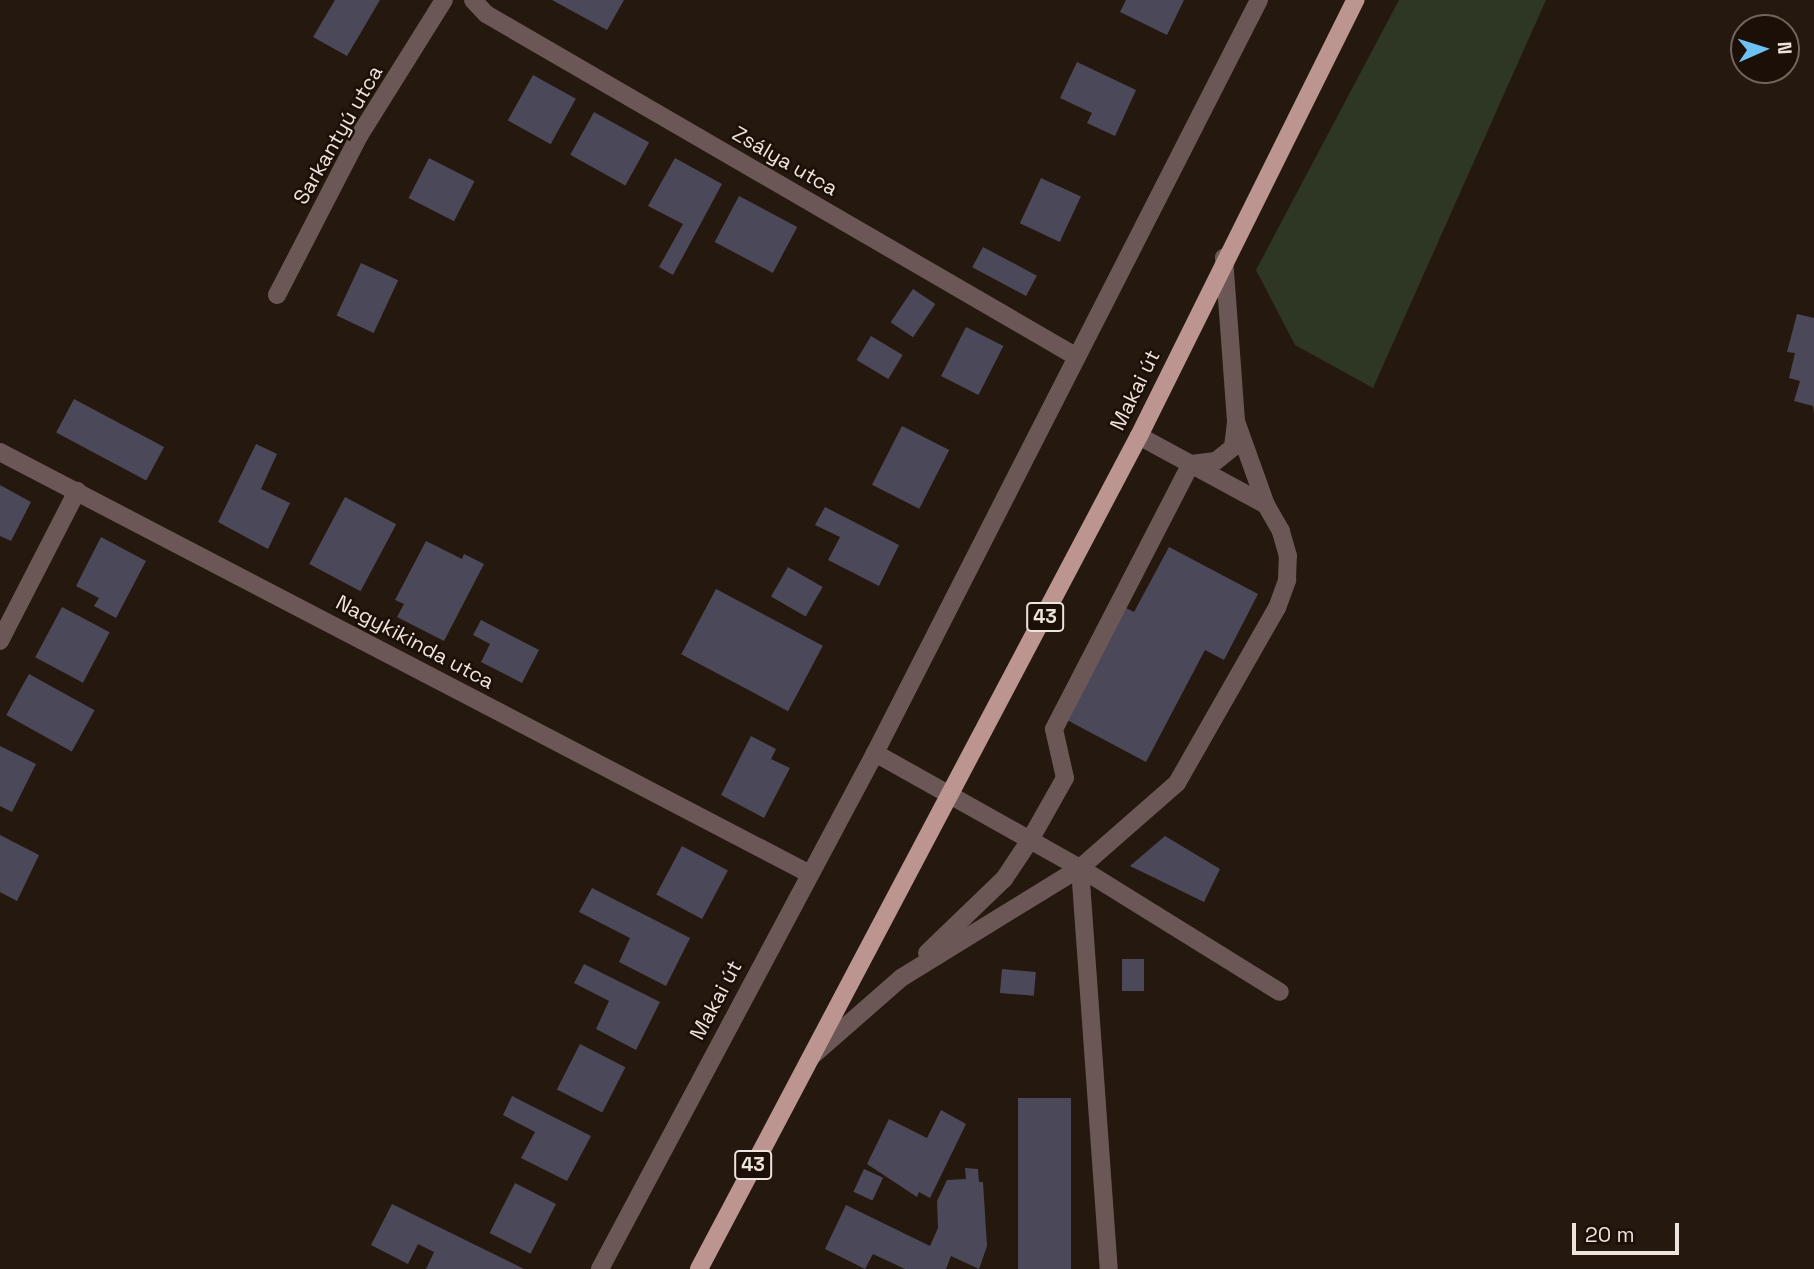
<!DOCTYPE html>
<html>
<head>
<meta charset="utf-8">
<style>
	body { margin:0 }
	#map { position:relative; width:1814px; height:1269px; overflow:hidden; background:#25180f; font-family:"Space Grotesk",sans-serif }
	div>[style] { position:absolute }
	.green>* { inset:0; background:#2e3724 }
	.building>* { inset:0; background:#4b4959; transform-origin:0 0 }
	.minor>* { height:18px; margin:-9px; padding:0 9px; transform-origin:9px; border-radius:9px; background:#6b5856 }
	.major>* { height:18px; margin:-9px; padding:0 9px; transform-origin:9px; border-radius:9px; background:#bc9490 }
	span { translate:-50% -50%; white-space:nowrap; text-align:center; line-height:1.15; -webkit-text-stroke:5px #1c0f07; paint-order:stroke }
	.shield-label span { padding:2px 5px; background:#1c0f07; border:2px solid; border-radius:5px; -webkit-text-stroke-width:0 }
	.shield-label { font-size:19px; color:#ede4de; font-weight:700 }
	.street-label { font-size:21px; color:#ede4de }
	.north { position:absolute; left:1730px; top:14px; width:70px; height:70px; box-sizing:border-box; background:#1c0f07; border:2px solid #70645d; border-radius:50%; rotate:87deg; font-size:19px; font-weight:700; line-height:28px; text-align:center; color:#ede4de }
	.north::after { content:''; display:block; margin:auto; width:24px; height:32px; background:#6ec2f3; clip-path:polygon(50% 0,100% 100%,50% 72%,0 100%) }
	.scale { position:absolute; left:1572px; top:1223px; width:107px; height:32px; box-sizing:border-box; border:4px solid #ede4de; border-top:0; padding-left:9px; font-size:21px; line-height:24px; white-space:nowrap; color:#ede4de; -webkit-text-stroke:5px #1c0f07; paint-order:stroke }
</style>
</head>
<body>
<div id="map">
	<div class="green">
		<div style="clip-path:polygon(1399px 0,1546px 0,1373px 388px,1295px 345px,1256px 270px)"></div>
	</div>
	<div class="building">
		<div style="clip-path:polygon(335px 0,380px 0,347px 56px,313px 37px)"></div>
		<div style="clip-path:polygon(552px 0,624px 0,607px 30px)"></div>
		<div style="clip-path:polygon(1126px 0,1184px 0,1167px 35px,1120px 12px)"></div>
		<div style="clip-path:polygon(1077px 62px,1136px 90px,1115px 136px,1087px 123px,1092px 113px,1060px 98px)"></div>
		<div style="left:533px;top:75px;width:49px;height:52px;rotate:29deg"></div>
		<div style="left:594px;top:112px;width:63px;height:49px;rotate:29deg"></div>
		<div style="left:429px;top:158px;width:51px;height:45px;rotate:27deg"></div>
		<div style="clip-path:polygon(675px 158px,722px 184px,673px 275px,659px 267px,683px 224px,648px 206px)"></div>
		<div style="left:1041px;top:178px;width:44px;height:50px;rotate:25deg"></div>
		<div style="left:739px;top:196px;width:66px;height:52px;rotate:28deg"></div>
		<div style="left:983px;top:247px;width:61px;height:23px;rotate:28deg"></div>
		<div style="left:361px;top:263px;width:41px;height:58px;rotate:25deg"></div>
		<div style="left:913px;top:289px;width:27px;height:40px;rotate:34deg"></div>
		<div style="clip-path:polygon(1797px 314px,1814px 318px,1814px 413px,1813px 406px,1794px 401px,1800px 381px,1789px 378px,1795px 353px,1787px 352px)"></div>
		<div style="left:966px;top:327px;width:42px;height:55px;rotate:27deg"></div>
		<div style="left:871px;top:336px;width:37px;height:28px;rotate:31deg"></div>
		<div style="left:74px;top:399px;width:102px;height:38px;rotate:28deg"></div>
		<div style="left:902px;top:426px;width:53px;height:66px;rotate:27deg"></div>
		<div style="clip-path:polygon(256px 444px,277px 454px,261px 489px,290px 503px,268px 549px,218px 522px)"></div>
		<div style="clip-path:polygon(0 485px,31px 502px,11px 541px,0 536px)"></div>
		<div style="left:345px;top:497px;width:58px;height:76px;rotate:28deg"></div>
		<div style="clip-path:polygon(825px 507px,899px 545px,879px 586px,828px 560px,840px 537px,815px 525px)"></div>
		<div style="clip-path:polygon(101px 537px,146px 561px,116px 618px,94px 606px,99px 598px,76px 586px)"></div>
		<div style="clip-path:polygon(426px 541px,462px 559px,464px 554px,484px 564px,444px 641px,397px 617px,404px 604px,395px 600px)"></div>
		<div style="clip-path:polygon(1169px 547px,1258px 594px,1224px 660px,1205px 650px,1146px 762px,1067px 720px,1126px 608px,1134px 612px)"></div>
		<div style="left:788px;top:567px;width:40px;height:34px;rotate:30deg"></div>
		<div style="left:716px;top:589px;width:121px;height:74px;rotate:28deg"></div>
		<div style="left:62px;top:607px;width:54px;height:57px;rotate:28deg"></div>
		<div style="clip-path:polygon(481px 620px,539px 650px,522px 683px,481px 662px,490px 644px,473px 635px)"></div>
		<div style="left:29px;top:674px;width:75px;height:47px;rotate:29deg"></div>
		<div style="clip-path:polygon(751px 736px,776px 749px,771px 759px,790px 768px,764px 818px,721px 795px)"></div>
		<div style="clip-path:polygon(0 746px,36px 764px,12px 812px,0 806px)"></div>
		<div style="clip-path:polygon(0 835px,39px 855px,17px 901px,0 892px)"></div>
		<div style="clip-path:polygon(1165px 836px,1220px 869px,1204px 902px,1130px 866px)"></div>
		<div style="left:682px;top:846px;width:52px;height:55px;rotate:28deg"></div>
		<div style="clip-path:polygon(592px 888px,690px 938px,666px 986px,619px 962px,630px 938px,579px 912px)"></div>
		<div style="left:1122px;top:959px;width:22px;height:32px"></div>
		<div style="clip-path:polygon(584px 964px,660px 1002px,636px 1050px,596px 1029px,609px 1001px,574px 983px)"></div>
		<div style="left:1002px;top:969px;width:34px;height:24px;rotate:5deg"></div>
		<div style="left:580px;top:1044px;width:51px;height:51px;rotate:27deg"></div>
		<div style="clip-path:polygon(512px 1096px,591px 1136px,567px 1181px,521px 1158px,535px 1132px,503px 1115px)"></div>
		<div style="left:1018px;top:1098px;width:53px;height:172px"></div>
		<div style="clip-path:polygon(941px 1110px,966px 1124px,930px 1198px,919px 1192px,917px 1197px,867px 1164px,889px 1119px,927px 1138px)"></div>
		<div style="clip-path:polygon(965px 1168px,978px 1169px,979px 1182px,983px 1182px,987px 1246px,979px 1269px,951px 1256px,946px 1269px,905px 1269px,873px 1254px,865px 1269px,825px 1249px,846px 1205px,930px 1246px,938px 1228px,937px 1201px,947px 1180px,966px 1179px)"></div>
		<div style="left:864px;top:1169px;width:21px;height:25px;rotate:25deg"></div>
		<div style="left:515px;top:1183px;width:46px;height:56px;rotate:27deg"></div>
		<div style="clip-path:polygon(392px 1204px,524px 1269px,426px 1269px,434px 1252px,418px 1244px,408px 1264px,371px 1245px)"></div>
	</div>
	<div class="minor">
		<div style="left:473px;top:0;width:19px;rotate:47deg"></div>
		<div style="left:486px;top:14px;width:683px;rotate:30.13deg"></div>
		<div style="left:277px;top:295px;width:179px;rotate:-62.7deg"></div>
		<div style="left:359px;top:136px;width:160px;rotate:-58deg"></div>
		<div style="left:1139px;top:436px;width:145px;rotate:28.5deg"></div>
		<div style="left:0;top:452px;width:911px;rotate:27.52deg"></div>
		<div style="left:0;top:641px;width:169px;rotate:-62.8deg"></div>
		<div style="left:875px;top:753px;width:235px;rotate:29.3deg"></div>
		<div style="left:1080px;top:868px;width:235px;rotate:31.8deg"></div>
		<div style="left:1080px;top:868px;width:402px;rotate:85.9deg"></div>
		<div style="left:927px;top:953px;width:107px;rotate:-43.9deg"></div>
		<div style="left:1004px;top:879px;width:47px;rotate:-56.3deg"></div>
		<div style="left:1030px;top:840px;width:71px;rotate:-60.6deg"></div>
		<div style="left:1065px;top:778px;width:50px;rotate:-102.7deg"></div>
		<div style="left:1054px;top:729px;width:298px;rotate:-62.7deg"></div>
		<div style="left:1191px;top:464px;width:25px;rotate:-7deg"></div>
		<div style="left:1216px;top:461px;width:22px;rotate:-39deg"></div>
		<div style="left:1233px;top:447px;width:26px;rotate:-83deg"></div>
		<div style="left:1236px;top:421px;width:164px;rotate:-94.2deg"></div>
		<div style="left:812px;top:1056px;width:118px;rotate:-41.2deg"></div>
		<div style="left:901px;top:978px;width:210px;rotate:-31.6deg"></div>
		<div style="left:1080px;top:868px;width:129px;rotate:-41.2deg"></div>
		<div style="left:1177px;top:783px;width:202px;rotate:-60.3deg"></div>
		<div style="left:1277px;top:608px;width:30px;rotate:-70deg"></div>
		<div style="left:1287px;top:580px;width:24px;rotate:-88deg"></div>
		<div style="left:1288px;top:556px;width:26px;rotate:-106deg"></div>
		<div style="left:1281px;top:531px;width:30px;rotate:-120deg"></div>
		<div style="left:1266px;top:505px;width:89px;rotate:-109.7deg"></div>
		<div style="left:600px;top:1269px;width:585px;rotate:-61.94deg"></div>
		<div style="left:875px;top:753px;width:845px;rotate:-62.98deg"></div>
	</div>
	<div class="major">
		<div style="left:699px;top:1269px;width:942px;rotate:-62.16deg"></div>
		<div style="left:1139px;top:436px;width:487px;rotate:-63.6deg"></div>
	</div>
	<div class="shield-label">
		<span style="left:1045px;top:617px">43</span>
		<span style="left:753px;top:1165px">43</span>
	</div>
	<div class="street-label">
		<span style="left:338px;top:135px;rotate:-60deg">Sarkantyú utca</span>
		<span style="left:785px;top:161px;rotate:30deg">Zsálya utca</span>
		<span style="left:1135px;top:390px;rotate:-64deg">Makai út</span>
		<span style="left:415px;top:642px;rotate:28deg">Nagykikinda utca</span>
		<span style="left:716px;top:1000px;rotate:-62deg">Makai út</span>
	</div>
	<div class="north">N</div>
	<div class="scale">20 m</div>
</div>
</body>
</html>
